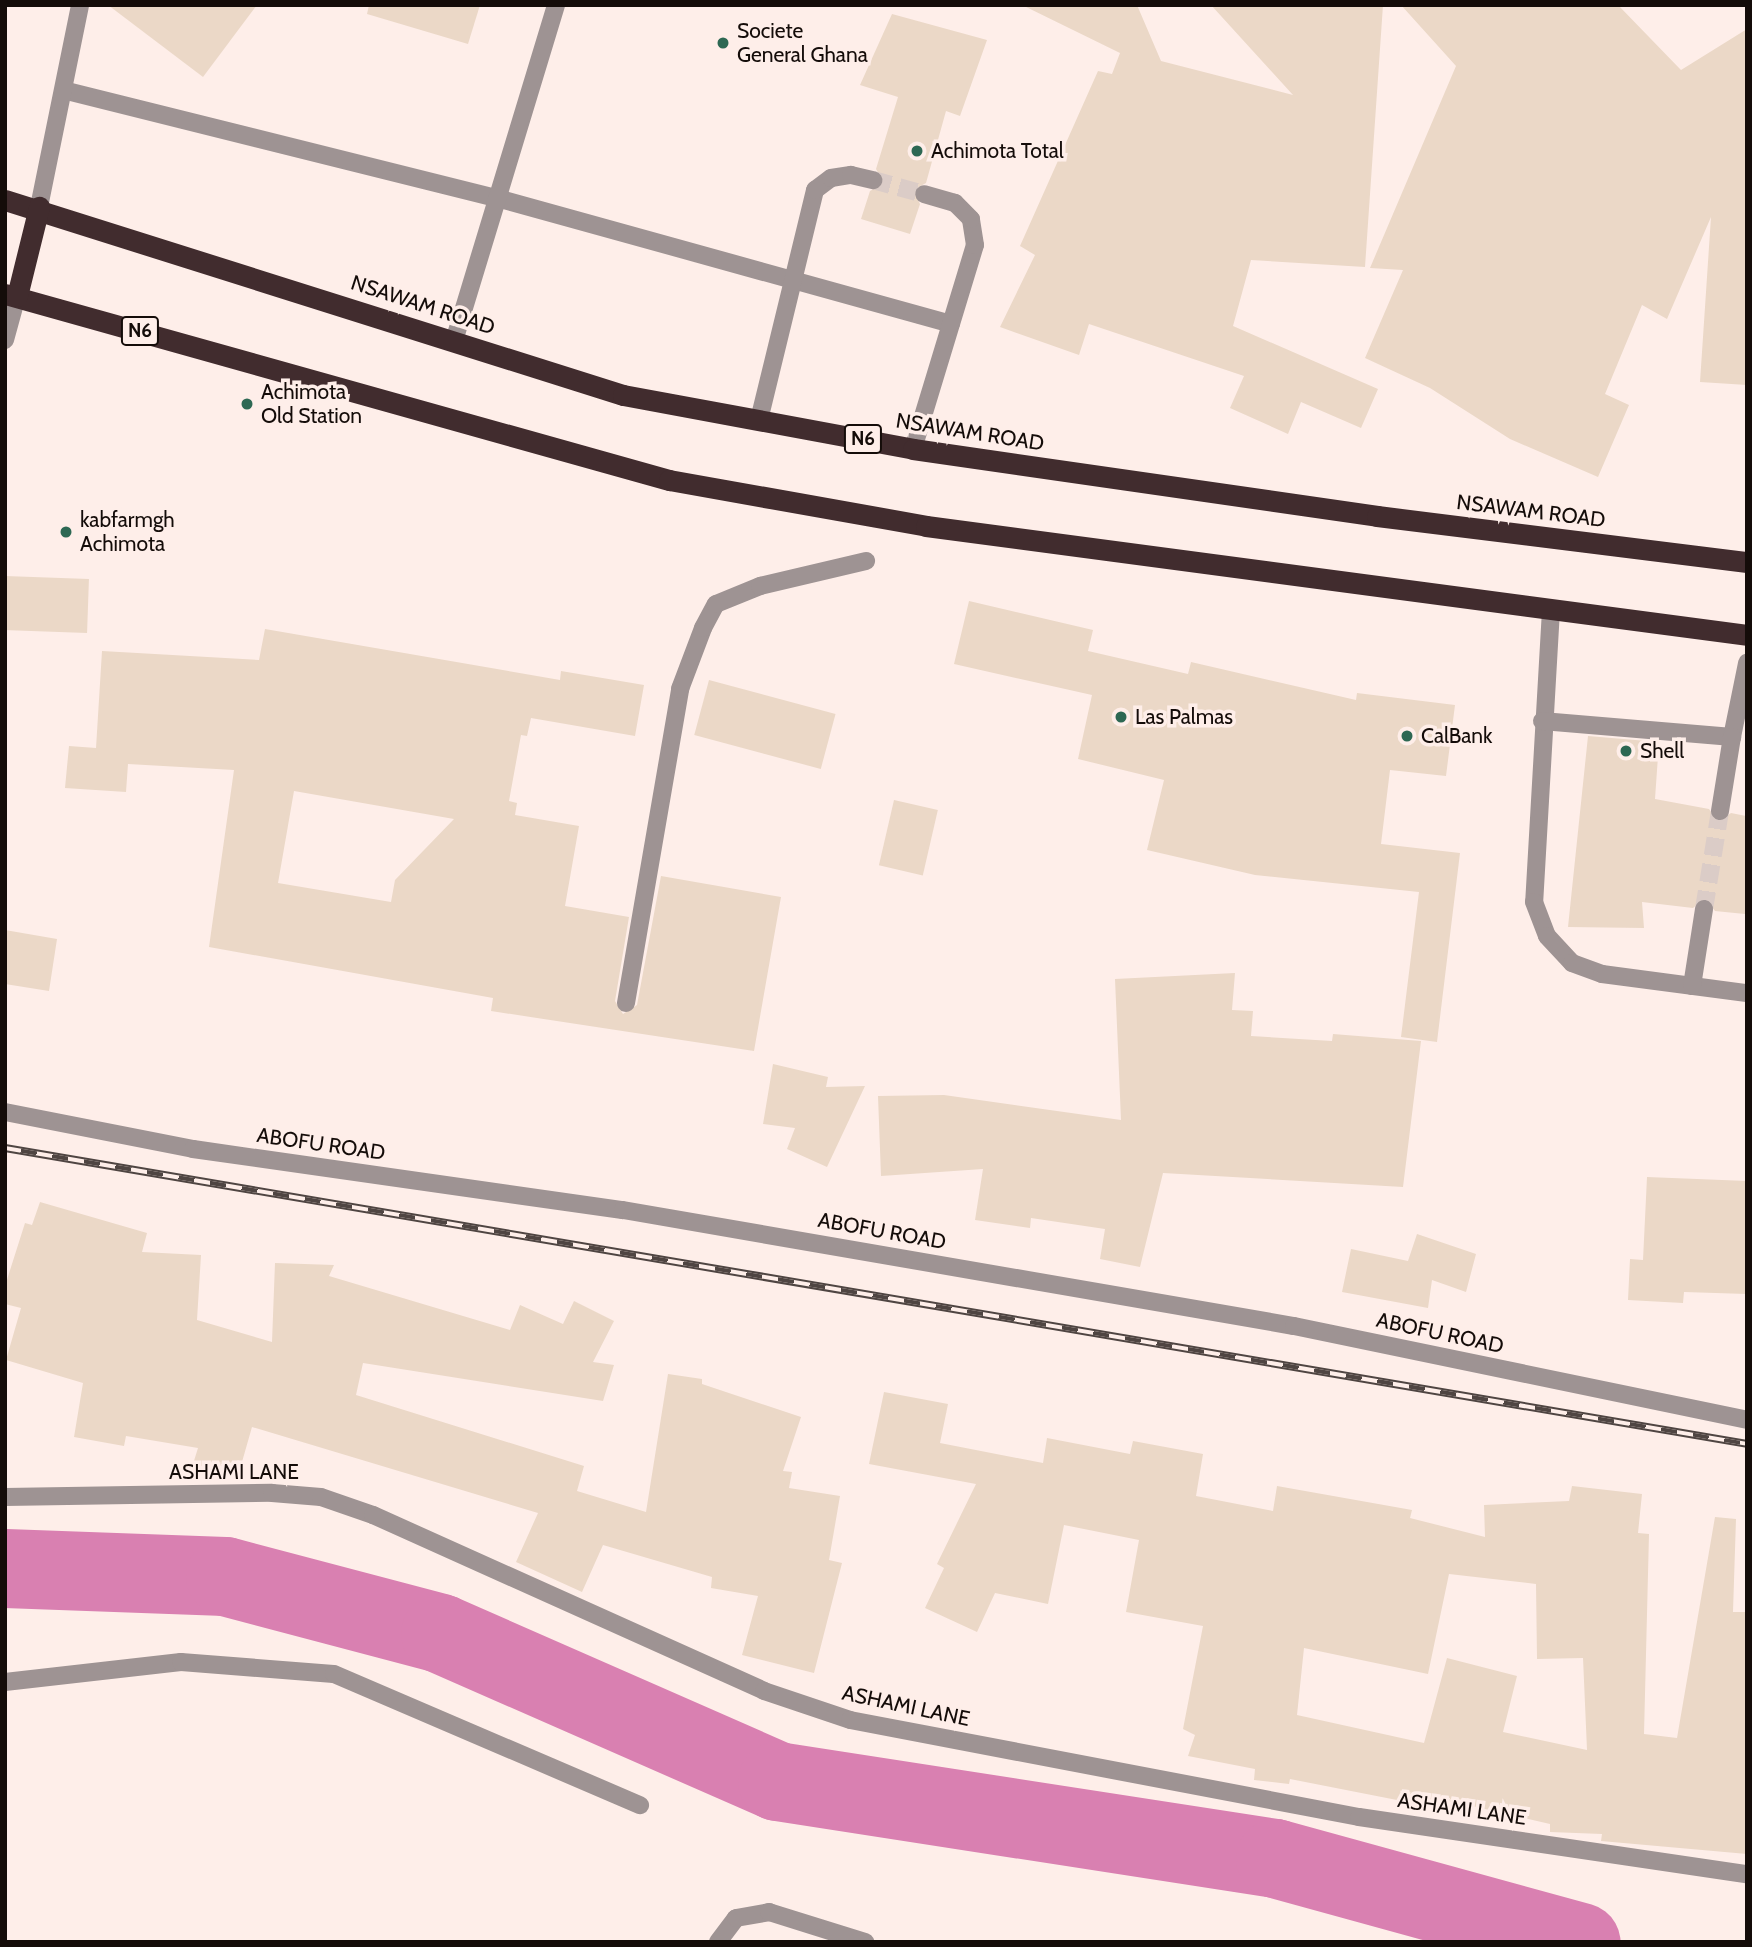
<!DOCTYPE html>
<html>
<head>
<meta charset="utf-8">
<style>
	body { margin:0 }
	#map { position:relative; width:1752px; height:1947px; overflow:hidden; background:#feeee9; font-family:Cabin,sans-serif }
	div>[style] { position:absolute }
	.river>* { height:79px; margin:-39.5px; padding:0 39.5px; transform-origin:39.5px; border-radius:39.5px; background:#d980b1 }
	.building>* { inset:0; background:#ebd8c7; transform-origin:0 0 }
	.minor-tunnel>* { height:18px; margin-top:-9px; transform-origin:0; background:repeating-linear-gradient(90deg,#dbccc7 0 18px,transparent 0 27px) }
	.minor>* { height:18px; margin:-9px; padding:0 9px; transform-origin:9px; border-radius:9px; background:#9e9393 }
	.highway>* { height:21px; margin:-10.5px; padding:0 10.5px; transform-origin:10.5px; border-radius:10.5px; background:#412c2e }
	.rail>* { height:8px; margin-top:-4px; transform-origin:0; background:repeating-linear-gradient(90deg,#feeee9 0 16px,#4f4542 0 32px); box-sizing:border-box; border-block:2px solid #4f4542 }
	.dots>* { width:19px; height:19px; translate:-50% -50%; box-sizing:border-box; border:4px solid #feeee9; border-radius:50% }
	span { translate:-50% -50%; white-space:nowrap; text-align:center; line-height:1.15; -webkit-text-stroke:7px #feeee9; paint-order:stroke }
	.shield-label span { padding:2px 5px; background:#feeee9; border:2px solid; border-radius:5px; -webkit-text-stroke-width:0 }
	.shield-label { font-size:19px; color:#140c09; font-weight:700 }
	.poi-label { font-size:21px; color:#140c09 }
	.left { translate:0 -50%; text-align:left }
	.street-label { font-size:21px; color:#140c09 }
	.frame { position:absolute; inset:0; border:7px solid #140c09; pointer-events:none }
</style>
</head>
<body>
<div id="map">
	<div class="river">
		<div style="left:5px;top:1568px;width:220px;rotate:2.1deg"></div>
		<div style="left:225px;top:1576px;width:222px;rotate:14.8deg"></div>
		<div style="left:440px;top:1633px;width:368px;rotate:23.7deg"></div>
		<div style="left:777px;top:1781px;width:504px;rotate:8.79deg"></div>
		<div style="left:1275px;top:1858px;width:317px;rotate:15.4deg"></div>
	</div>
	<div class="building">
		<div style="clip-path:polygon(108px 5px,257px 5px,203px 77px)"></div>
		<div style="clip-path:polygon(369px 5px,480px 5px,468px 44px,367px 14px)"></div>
		<div style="clip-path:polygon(1022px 5px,1137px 5px,1161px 61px,1293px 95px,1211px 5px,1383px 5px,1365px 267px,1251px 260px,1233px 326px,1378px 389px,1361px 428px,1301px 402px,1288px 434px,1230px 408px,1244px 376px,1089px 324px,1079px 355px,1000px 327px,1035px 255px,1020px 246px,1098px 71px,1112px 74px,1120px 53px)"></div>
		<div style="clip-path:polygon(1401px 5px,1618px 5px,1681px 70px,1747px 29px,1747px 385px,1700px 382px,1711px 217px,1667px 319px,1642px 305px,1605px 394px,1629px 405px,1598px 477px,1510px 439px,1430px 388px,1365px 358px,1403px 270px,1370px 268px,1456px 66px)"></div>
		<div style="clip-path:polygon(892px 14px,987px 40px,960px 116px,946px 111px,926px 183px,913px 190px,920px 204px,910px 234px,861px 219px,870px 191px,884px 183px,876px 169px,898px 97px,860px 85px)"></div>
		<div style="left:5px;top:576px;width:84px;height:54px;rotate:2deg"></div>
		<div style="clip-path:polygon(969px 601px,1093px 630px,1088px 651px,1188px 674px,1191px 662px,1356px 700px,1357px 693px,1455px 705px,1446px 776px,1390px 770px,1381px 844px,1460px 853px,1437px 1042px,1401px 1037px,1419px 892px,1255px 875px,1147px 850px,1164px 780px,1078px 759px,1092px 695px,954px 664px)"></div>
		<div style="clip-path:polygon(evenodd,265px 629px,560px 680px,561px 671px,644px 685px,635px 736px,531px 718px,527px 736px,521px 735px,509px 801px,517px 803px,515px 815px,579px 826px,565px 906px,629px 917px,615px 1001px,623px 1014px,637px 1005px,661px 876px,781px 897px,754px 1051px,491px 1011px,493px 998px,209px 947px,234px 770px,128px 764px,126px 792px,65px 788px,69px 746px,96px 748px,102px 651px,259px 660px,265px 629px,294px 791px,454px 819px,395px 880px,391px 902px,278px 883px,294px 791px)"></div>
		<div style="left:709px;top:680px;width:131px;height:57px;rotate:15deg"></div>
		<div style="clip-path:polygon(1588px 736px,1659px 742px,1655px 799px,1709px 809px,1718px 822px,1731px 813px,1746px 816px,1745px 914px,1715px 911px,1705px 898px,1693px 908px,1642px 902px,1644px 928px,1568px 927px)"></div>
		<div style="left:894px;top:800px;width:45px;height:67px;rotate:13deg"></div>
		<div style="clip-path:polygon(5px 930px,57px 939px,49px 991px,5px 984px)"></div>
		<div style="clip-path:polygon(1235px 973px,1232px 1010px,1253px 1011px,1251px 1036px,1332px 1041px,1333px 1034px,1421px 1041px,1403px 1187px,1163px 1173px,1140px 1267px,1100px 1259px,1105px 1229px,1031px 1218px,1030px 1228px,975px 1220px,983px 1169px,881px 1176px,878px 1096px,944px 1095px,1121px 1120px,1115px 979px)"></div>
		<div style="clip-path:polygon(773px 1064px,828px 1077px,826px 1087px,865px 1086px,827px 1167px,787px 1149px,795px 1128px,763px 1124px)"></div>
		<div style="clip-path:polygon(1647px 1177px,1747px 1181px,1747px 1294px,1684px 1292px,1683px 1303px,1628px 1300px,1630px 1259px,1643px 1260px)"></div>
		<div style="clip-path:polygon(40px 1202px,147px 1233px,142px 1252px,201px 1255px,197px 1320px,272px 1342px,275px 1263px,334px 1265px,329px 1276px,510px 1330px,520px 1305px,563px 1324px,574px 1301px,614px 1321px,593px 1362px,614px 1365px,603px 1401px,363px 1363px,356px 1395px,584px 1466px,577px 1491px,646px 1512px,668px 1374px,702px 1379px,702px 1384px,801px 1417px,783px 1471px,792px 1472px,789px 1488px,840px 1496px,829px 1560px,842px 1563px,814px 1673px,742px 1655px,758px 1596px,711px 1588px,712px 1577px,603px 1545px,582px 1592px,516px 1562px,538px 1513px,252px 1427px,238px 1476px,193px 1464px,198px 1448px,126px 1436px,124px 1446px,74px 1437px,83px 1383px,6px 1360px,21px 1308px,5px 1304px,5px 1286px,25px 1223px,32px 1225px)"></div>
		<div style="clip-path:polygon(1417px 1234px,1476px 1254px,1466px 1292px,1432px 1280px,1428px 1308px,1342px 1292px,1351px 1249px,1408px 1261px)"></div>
		<div style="clip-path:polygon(evenodd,884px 1392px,948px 1404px,940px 1443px,1043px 1463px,1047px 1438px,1130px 1454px,1133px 1441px,1203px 1454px,1196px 1496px,1273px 1511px,1277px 1486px,1412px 1510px,1410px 1518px,1485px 1537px,1484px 1505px,1569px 1501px,1572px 1486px,1642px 1494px,1638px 1533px,1649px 1534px,1644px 1734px,1677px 1738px,1715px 1517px,1736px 1519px,1733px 1612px,1747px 1612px,1747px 1854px,1601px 1841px,1602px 1834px,1550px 1832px,1550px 1824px,1472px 1806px,1470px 1814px,1402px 1797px,1402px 1801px,1290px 1779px,1289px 1784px,1254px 1780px,1255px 1769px,1188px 1756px,1195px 1735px,1183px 1729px,1203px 1626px,1126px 1612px,1139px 1540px,1064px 1525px,1048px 1604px,995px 1593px,977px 1632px,925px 1608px,944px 1568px,937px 1564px,976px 1484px,869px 1464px,884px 1392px,1449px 1574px,1536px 1584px,1537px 1659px,1583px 1658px,1587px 1750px,1503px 1732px,1517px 1676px,1447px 1658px,1424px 1743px,1297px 1715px,1304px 1648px,1428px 1674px,1449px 1574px)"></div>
	</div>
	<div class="minor-tunnel">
		<div style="left:873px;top:180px;width:53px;rotate:15.4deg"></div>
		<div style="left:1704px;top:909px;width:99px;rotate:-80.7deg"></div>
	</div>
	<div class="minor">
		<div style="left:67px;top:91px;width:443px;rotate:14deg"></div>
		<div style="left:497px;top:198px;width:471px;rotate:15.5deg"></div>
		<div style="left:39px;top:207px;width:206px;rotate:-78.5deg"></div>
		<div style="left:5px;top:340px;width:46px;rotate:-74.7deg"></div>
		<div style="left:454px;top:341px;width:351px;rotate:-73.1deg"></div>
		<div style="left:759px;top:420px;width:237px;rotate:-76.3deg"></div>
		<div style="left:815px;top:190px;width:20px;rotate:-37deg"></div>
		<div style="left:831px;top:178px;width:20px;rotate:-9deg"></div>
		<div style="left:851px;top:175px;width:23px;rotate:13deg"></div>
		<div style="left:913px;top:449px;width:213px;rotate:-73.1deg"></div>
		<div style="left:975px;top:245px;width:26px;rotate:-99deg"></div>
		<div style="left:971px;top:219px;width:23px;rotate:-135deg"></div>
		<div style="left:955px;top:203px;width:32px;rotate:-164deg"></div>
		<div style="left:1551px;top:610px;width:292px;rotate:93.3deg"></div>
		<div style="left:1534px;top:902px;width:36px;rotate:69deg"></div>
		<div style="left:1547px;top:936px;width:37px;rotate:47deg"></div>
		<div style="left:1572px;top:963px;width:32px;rotate:20deg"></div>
		<div style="left:1602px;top:974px;width:146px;rotate:7.5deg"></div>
		<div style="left:1542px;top:721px;width:191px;rotate:4.8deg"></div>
		<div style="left:1732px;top:737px;width:76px;rotate:-78.5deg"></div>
		<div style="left:1720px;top:811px;width:75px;rotate:-80.8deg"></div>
		<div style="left:1692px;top:986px;width:78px;rotate:-81.1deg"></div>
		<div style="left:626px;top:1003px;width:319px;rotate:-80.2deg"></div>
		<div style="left:680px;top:689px;width:65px;rotate:-69.3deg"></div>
		<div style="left:703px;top:628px;width:27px;rotate:-62deg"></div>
		<div style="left:716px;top:604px;width:48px;rotate:-22.2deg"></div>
		<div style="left:760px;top:586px;width:109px;rotate:-13.3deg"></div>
		<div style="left:5px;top:1112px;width:192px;rotate:11.1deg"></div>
		<div style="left:193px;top:1149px;width:434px;rotate:8.1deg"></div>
		<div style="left:623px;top:1210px;width:681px;rotate:9.81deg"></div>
		<div style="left:1294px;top:1326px;width:463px;rotate:11.7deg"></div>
		<div style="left:5px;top:1497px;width:267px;rotate:-0.9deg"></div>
		<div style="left:272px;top:1493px;width:49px;rotate:4.7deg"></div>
		<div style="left:321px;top:1497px;width:55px;rotate:19.1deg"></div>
		<div style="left:373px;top:1515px;width:429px;rotate:24.2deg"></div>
		<div style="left:764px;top:1691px;width:91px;rotate:18.6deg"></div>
		<div style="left:850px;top:1720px;width:518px;rotate:10.79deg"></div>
		<div style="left:1359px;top:1817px;width:392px;rotate:8.4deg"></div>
		<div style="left:5px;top:1682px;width:177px;rotate:-6.5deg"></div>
		<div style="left:181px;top:1662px;width:153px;rotate:4.5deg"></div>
		<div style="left:334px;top:1674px;width:333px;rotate:23.2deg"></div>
		<div style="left:718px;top:1942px;width:30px;rotate:-53deg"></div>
		<div style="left:736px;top:1918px;width:34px;rotate:-10deg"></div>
		<div style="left:769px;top:1912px;width:101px;rotate:17.4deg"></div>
	</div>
	<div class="highway">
		<div style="left:5px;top:200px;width:648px;rotate:17.51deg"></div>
		<div style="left:623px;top:395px;width:295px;rotate:10.5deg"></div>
		<div style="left:913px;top:449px;width:469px;rotate:8.2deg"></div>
		<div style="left:1377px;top:516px;width:373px;rotate:7.1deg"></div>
		<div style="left:5px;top:294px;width:690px;rotate:15.65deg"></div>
		<div style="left:669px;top:480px;width:261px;rotate:10.1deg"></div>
		<div style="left:926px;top:526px;width:828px;rotate:7.56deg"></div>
		<div style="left:17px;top:296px;width:92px;rotate:-76.1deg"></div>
	</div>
	<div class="rail">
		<div style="left:5px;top:1148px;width:1767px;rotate:9.64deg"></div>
	</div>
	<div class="dots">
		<div style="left:723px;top:43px;background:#2d6853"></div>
		<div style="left:917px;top:151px;background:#2d6853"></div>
		<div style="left:247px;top:404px;background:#2d6853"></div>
		<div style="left:66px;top:532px;background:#2d6853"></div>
		<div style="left:1121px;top:717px;background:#2d6853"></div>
		<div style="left:1407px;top:736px;background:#2d6853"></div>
		<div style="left:1626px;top:751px;background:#2d6853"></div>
	</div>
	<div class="shield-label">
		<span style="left:140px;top:331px">N6</span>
		<span style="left:863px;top:439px">N6</span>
	</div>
	<div class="poi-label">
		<span class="left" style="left:737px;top:43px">Societe<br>General Ghana</span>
		<span class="left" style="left:931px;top:151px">Achimota Total</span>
		<span class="left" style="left:261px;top:404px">Achimota<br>Old Station</span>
		<span class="left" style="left:80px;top:532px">kabfarmgh<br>Achimota</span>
		<span class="left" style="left:1135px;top:717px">Las Palmas</span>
		<span class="left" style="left:1421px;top:736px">CalBank</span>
		<span class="left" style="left:1640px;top:751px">Shell</span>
	</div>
	<div class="street-label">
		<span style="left:423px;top:305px;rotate:18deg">NSAWAM ROAD</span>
		<span style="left:970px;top:432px;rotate:9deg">NSAWAM ROAD</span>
		<span style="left:1531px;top:511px;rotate:7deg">NSAWAM ROAD</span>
		<span style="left:321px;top:1144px;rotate:8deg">ABOFU ROAD</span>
		<span style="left:882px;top:1231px;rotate:10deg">ABOFU ROAD</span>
		<span style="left:1440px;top:1333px;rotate:12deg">ABOFU ROAD</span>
		<span style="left:234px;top:1472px">ASHAMI LANE</span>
		<span style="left:906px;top:1706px;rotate:12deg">ASHAMI LANE</span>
		<span style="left:1462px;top:1809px;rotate:8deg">ASHAMI LANE</span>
	</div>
	<div class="frame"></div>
</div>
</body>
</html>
